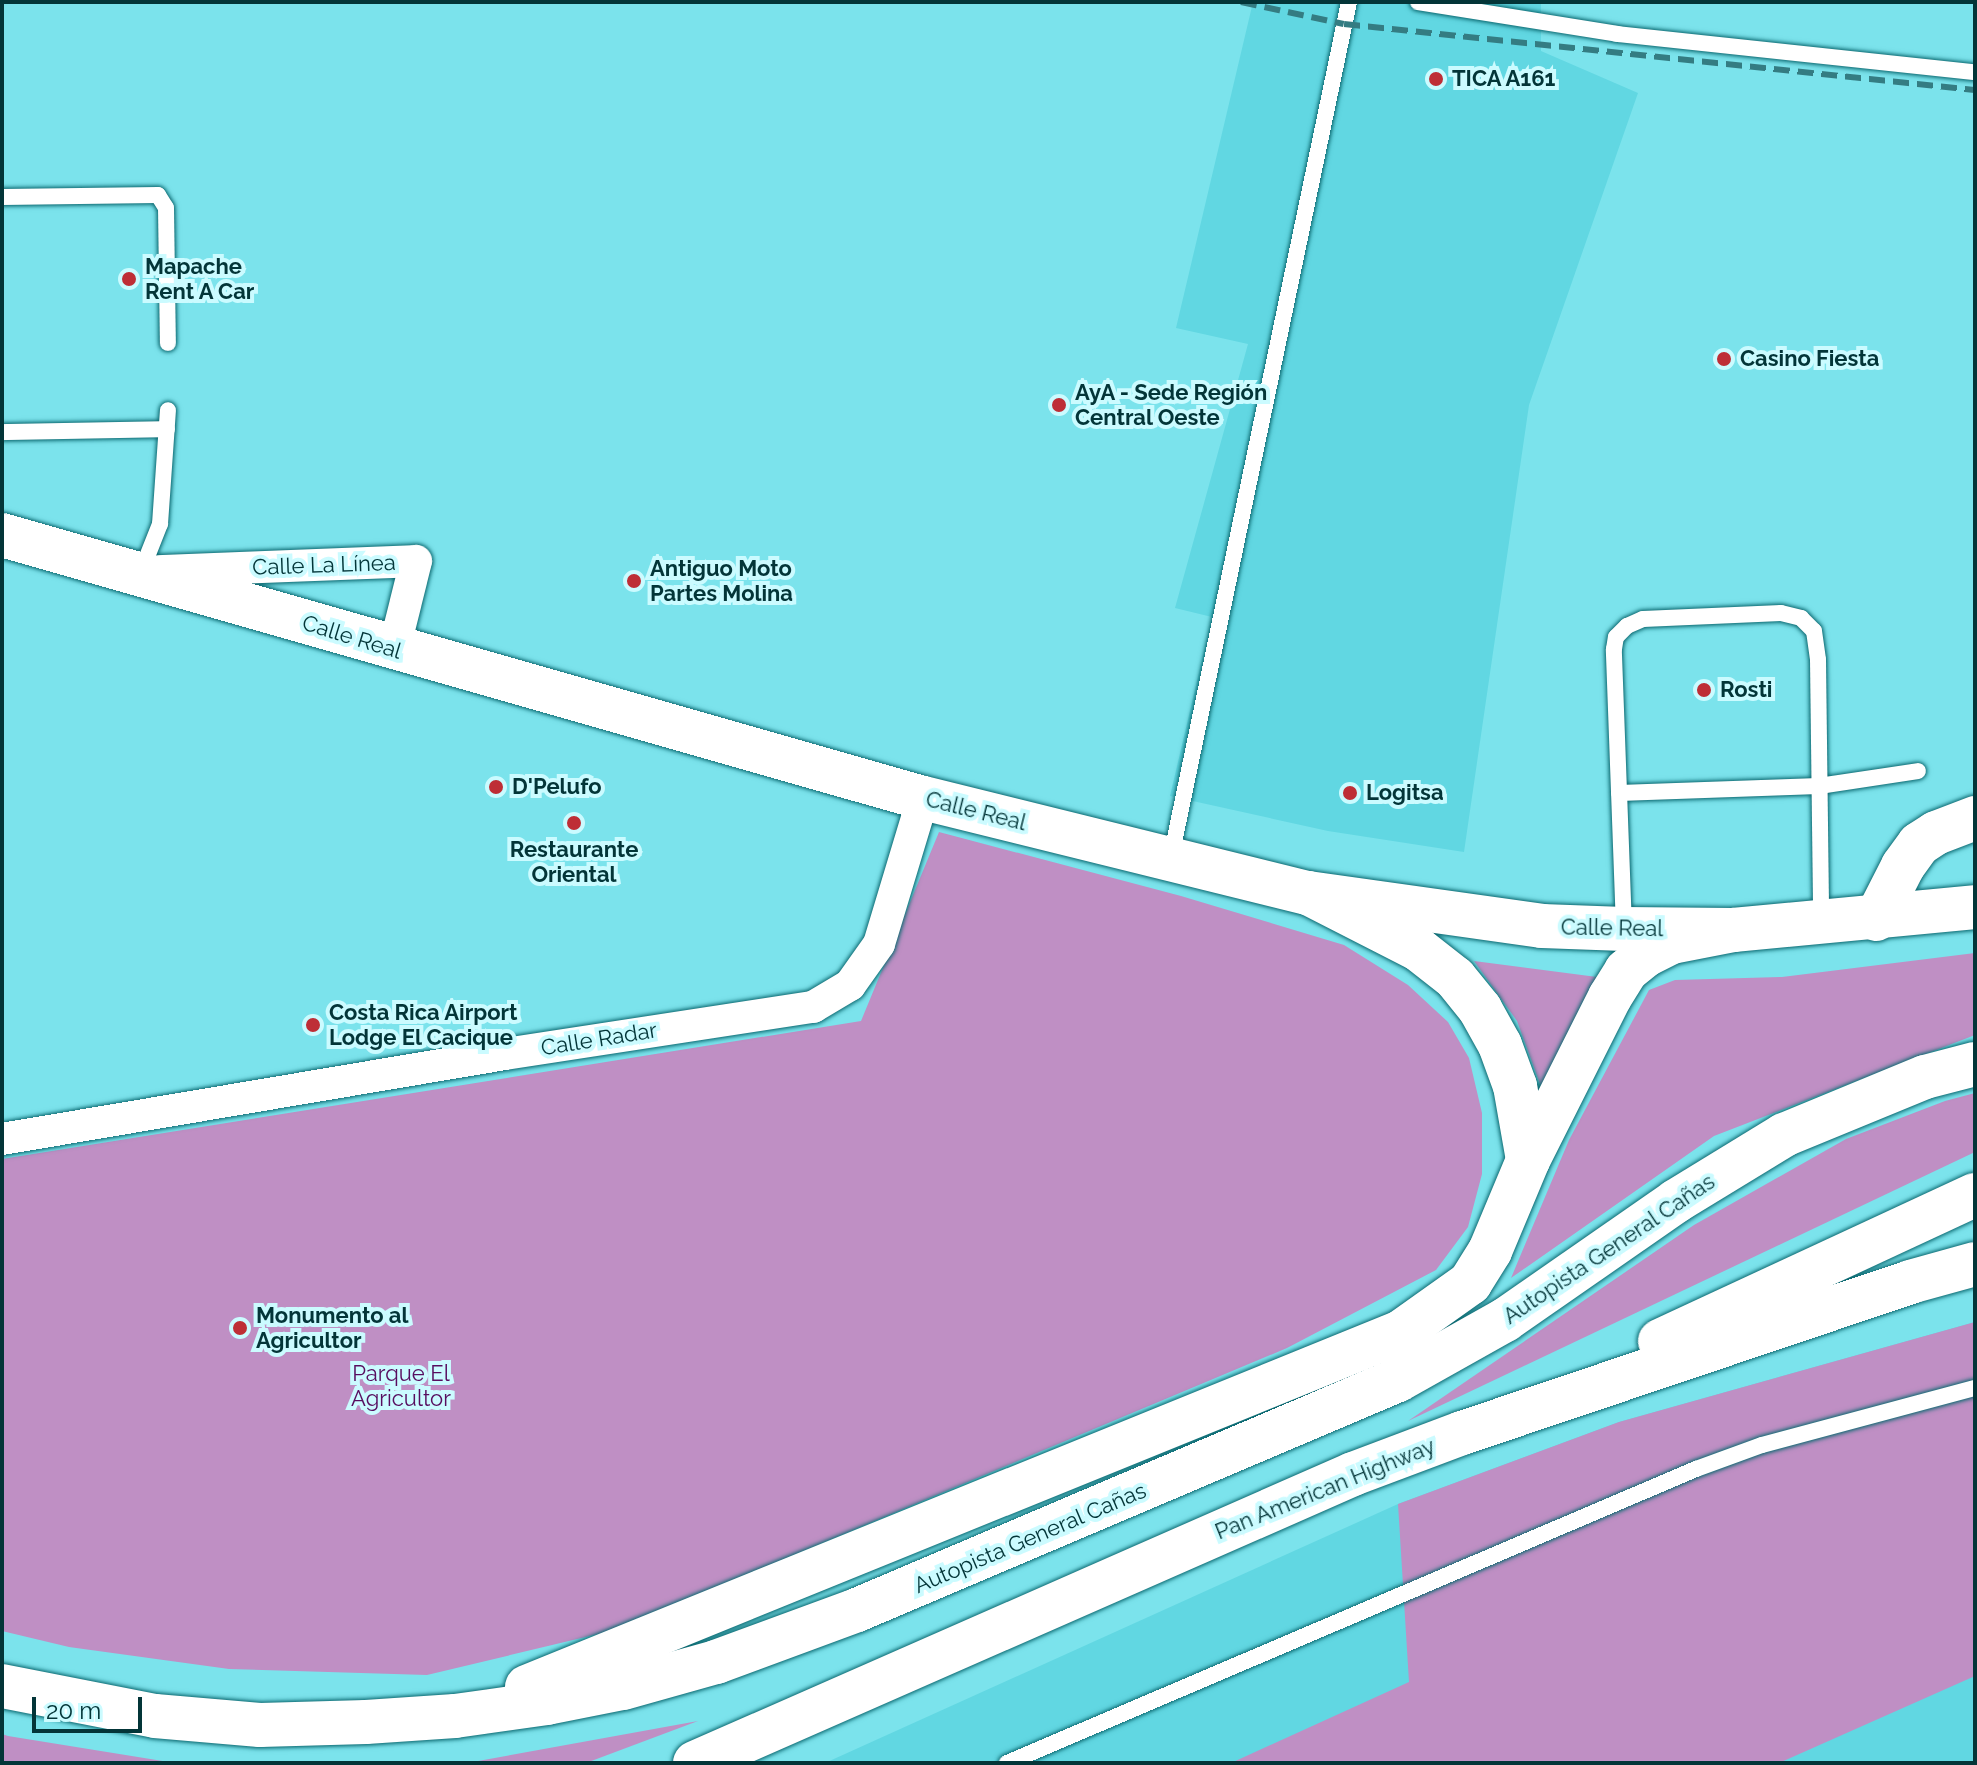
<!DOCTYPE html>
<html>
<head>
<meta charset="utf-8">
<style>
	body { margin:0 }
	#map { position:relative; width:1977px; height:1765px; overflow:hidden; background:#7be3ec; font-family:Raleway,sans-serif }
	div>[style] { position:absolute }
	.built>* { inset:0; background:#61d7e2 }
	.green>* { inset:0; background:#bf8fc4 }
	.roads { filter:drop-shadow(0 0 2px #0b6870) drop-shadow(0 0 2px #0b6870) }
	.lane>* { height:16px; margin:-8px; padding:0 8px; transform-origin:8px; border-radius:8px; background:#fff }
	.street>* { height:32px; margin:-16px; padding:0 16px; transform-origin:16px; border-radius:16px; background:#fff }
	.primary>* { height:44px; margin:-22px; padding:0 22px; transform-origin:22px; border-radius:22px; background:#fff }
	.highway>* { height:44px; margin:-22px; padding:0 22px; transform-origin:22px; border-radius:22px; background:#fff }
	.rail>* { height:6px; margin-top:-3px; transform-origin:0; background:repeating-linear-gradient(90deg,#347c82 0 16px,transparent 0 24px) }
	.dots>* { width:22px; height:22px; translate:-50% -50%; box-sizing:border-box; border:4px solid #cbfbff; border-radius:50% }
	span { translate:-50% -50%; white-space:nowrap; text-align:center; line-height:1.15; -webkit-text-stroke:8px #cbfbff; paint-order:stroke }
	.poi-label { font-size:22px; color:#033538; font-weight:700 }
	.left { translate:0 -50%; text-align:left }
	.street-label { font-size:22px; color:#033538 }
	.park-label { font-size:22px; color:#570d5f }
	.frame { position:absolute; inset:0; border:4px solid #033538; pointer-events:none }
	.scale { position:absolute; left:32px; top:1697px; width:110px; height:36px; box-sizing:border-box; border:4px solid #033538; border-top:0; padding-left:10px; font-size:24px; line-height:28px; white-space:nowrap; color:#033538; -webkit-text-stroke:6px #cbfbff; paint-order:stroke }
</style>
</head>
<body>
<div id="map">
	<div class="built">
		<div style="clip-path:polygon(1253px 2px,1541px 2px,1541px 51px,1638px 93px,1529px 405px,1464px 852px,1328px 831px,1170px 796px,1212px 617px,1175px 608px,1248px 344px,1176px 328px)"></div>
		<div style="clip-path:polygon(1975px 1322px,1975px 1763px,825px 1763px,1398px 1504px,1619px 1422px)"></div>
	</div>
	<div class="green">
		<div style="clip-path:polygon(939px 832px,1181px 896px,1344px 945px,1408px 985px,1448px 1022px,1469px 1058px,1482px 1113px,1482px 1174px,1468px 1227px,1436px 1270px,1287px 1348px,615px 1630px,427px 1675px,229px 1669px,69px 1647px,2px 1631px,2px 1159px,861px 1021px)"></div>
		<div style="clip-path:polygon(1975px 953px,1975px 1035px,1714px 1136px,1511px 1278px,1569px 1140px,1649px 990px,1675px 980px,1782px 977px)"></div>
		<div style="clip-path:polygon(1474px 961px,1597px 977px,1544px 1095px,1517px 1021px)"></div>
		<div style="clip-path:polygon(1975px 1093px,1975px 1152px,1408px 1421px,1694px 1225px,1846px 1139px,1945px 1101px)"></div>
		<div style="clip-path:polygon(1975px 1322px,1975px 1676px,1779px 1763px,1231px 1763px,1409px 1682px,1398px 1504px,1619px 1422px)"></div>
		<div style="clip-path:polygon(698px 1721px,586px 1763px,467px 1763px)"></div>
		<div style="clip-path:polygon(2px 1734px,8px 1736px,175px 1763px,2px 1763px)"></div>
	</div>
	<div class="roads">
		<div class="lane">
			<div style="left:1418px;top:2px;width:202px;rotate:9.1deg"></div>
			<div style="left:1617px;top:34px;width:360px;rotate:6.1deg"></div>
			<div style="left:2px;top:197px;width:156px;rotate:-0.7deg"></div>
			<div style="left:158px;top:195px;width:15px;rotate:58deg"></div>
			<div style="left:166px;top:208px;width:135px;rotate:89.2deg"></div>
			<div style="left:2px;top:432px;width:165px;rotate:-1deg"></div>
			<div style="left:141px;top:572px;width:52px;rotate:-68.4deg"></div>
			<div style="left:160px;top:524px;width:114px;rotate:-86deg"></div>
			<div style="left:1619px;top:793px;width:200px;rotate:-2deg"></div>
			<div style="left:1819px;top:786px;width:100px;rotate:-8.6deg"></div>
			<div style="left:1171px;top:857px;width:873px;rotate:-78.24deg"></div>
			<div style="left:1624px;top:928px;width:279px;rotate:-92.1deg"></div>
			<div style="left:1614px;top:649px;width:12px;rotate:-81deg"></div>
			<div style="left:1616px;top:637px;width:16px;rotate:-45deg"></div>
			<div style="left:1627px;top:626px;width:17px;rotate:-24deg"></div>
			<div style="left:1643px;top:619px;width:138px;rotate:-2.5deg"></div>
			<div style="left:1781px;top:613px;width:21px;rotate:14deg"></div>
			<div style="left:1801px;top:618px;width:18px;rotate:45deg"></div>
			<div style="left:1814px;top:631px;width:29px;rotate:82deg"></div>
			<div style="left:1818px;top:660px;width:259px;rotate:89.3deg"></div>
			<div style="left:1007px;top:1763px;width:749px;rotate:-23.11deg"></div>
			<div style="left:1696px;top:1469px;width:70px;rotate:-20deg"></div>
			<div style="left:1762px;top:1445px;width:220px;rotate:-15deg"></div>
		</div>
		<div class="street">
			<div style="left:160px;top:571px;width:256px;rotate:-2.2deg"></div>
			<div style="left:416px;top:561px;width:92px;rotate:103.9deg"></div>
			<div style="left:2px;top:1139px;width:510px;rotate:-9.59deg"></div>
			<div style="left:505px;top:1054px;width:312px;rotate:-8.7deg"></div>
			<div style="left:813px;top:1007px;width:43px;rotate:-30.7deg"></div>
			<div style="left:850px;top:985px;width:50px;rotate:-54.7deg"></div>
			<div style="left:879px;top:944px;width:152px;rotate:-73.2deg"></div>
		</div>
		<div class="primary">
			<div style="left:2px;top:535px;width:958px;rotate:15.94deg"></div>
			<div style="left:923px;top:798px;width:397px;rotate:13.9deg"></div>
			<div style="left:1308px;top:893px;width:236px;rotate:8deg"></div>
			<div style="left:1542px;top:926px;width:82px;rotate:2.1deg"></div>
			<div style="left:1624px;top:929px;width:109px;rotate:0.5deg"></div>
			<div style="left:1733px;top:930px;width:243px;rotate:-5.4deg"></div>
			<div style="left:1876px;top:919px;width:59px;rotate:-63deg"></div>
			<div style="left:1903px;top:866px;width:27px;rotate:-54deg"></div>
			<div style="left:1919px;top:844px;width:20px;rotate:-33deg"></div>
			<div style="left:1936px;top:833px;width:42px;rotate:-21deg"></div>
		</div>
		<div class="highway">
			<div style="left:1308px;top:893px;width:123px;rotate:27deg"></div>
			<div style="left:1418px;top:949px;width:47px;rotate:38.1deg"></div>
			<div style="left:1455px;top:978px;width:40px;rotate:51deg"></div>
			<div style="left:1480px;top:1009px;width:41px;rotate:60.9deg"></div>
			<div style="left:1500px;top:1045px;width:44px;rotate:69.9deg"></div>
			<div style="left:1515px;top:1086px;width:75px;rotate:80deg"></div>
			<div style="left:1660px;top:1341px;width:347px;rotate:-24.9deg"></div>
			<div style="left:2px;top:1686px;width:156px;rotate:11.1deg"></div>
			<div style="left:155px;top:1716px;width:105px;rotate:4.9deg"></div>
			<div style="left:260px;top:1725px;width:106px;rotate:-1.6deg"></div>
			<div style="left:366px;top:1722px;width:89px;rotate:-3.9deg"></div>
			<div style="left:455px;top:1716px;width:93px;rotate:-8deg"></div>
			<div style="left:547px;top:1703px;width:77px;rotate:-11.2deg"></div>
			<div style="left:623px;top:1688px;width:97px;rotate:-15.6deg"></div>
			<div style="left:716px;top:1662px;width:150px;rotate:-20.2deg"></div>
			<div style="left:857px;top:1610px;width:588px;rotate:-23.03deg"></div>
			<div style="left:1398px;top:1380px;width:123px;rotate:-29.3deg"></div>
			<div style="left:1505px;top:1320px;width:208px;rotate:-34.8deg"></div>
			<div style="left:1676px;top:1201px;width:127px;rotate:-31.4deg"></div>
			<div style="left:1784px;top:1135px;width:152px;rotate:-22.4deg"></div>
			<div style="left:1925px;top:1077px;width:52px;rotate:-14.6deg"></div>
			<div style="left:527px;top:1687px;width:943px;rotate:-22.11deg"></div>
			<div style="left:1401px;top:1332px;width:85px;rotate:-35.4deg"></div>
			<div style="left:1470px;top:1283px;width:38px;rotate:-58deg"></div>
			<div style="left:1490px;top:1251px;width:99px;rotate:-67.3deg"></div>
			<div style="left:1528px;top:1160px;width:182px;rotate:-63.3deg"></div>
			<div style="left:1610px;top:997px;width:31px;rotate:-58deg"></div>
			<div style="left:1626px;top:971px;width:26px;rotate:-39deg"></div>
			<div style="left:1646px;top:955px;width:29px;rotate:-27deg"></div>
			<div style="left:1672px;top:942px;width:62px;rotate:-11.1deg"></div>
			<div style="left:695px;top:1763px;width:719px;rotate:-23.71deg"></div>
			<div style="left:1353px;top:1474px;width:116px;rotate:-20.6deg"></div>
			<div style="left:1462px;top:1433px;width:473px;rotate:-18.6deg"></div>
			<div style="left:1910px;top:1282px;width:67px;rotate:-15.5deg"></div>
		</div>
	</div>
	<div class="rail">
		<div style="left:1241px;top:2px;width:105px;rotate:12.1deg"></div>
		<div style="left:1344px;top:24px;width:634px;rotate:5.97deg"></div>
	</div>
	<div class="dots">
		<div style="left:1436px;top:79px;background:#be2e36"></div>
		<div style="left:129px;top:279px;background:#be2e36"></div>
		<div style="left:1724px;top:359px;background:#be2e36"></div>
		<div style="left:1059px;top:405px;background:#be2e36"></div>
		<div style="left:634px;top:581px;background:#be2e36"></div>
		<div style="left:1704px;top:690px;background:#be2e36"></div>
		<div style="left:496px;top:787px;background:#be2e36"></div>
		<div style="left:1350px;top:793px;background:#be2e36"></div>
		<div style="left:574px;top:823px;background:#be2e36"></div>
		<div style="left:313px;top:1025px;background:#be2e36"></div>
		<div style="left:240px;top:1328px;background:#be2e36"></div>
	</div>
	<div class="poi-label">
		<span class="left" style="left:1452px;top:79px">TICA A161</span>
		<span class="left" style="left:145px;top:279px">Mapache<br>Rent A Car</span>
		<span class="left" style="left:1740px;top:359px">Casino Fiesta</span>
		<span class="left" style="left:1075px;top:405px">AyA - Sede Región<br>Central Oeste</span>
		<span class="left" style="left:650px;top:581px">Antiguo Moto<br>Partes Molina</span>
		<span class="left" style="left:1720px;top:690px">Rosti</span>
		<span class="left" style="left:512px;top:787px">D'Pelufo</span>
		<span class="left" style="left:1366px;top:793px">Logitsa</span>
		<span style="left:574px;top:862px">Restaurante<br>Oriental</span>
		<span class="left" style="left:329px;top:1025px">Costa Rica Airport<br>Lodge El Cacique</span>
		<span class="left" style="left:256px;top:1328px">Monumento al<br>Agricultor</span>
	</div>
	<div class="street-label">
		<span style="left:324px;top:565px;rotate:-2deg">Calle La Línea</span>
		<span style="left:352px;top:637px;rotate:17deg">Calle Real</span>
		<span style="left:976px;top:811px;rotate:14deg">Calle Real</span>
		<span style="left:1612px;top:928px;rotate:1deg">Calle Real</span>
		<span style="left:599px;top:1039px;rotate:-9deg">Calle Radar</span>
		<span style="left:1609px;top:1249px;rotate:-34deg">Autopista General Cañas</span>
		<span style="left:1325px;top:1489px;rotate:-22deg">Pan American Highway</span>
		<span style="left:1030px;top:1538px;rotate:-23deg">Autopista General Cañas</span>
	</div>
	<div class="park-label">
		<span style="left:401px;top:1386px">Parque El<br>Agricultor</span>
	</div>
	<div class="frame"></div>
	<div class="scale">20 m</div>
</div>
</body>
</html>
